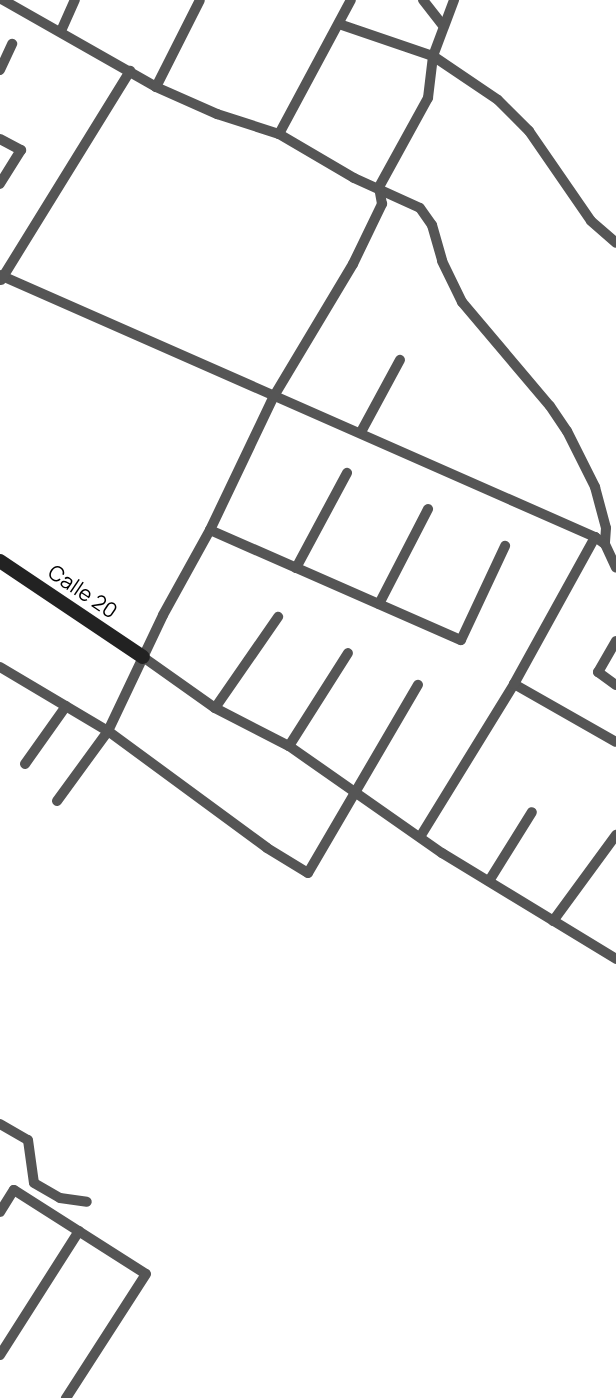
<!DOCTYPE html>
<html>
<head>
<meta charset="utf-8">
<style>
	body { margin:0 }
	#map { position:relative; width:616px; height:1398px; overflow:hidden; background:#fff; font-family:Manrope,sans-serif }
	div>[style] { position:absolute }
	.street>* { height:10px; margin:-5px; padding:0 5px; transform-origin:5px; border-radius:5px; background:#555 }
	.secondary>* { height:14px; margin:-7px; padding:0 7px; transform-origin:7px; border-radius:7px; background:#222 }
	span { translate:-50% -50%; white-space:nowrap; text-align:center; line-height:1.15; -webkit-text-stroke:7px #fff; paint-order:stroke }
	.street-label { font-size:21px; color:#000 }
</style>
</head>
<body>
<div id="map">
	<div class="street">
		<div style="left:3px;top:0;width:176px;rotate:29.6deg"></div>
		<div style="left:156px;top:87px;width:67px;rotate:23.9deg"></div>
		<div style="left:217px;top:114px;width:65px;rotate:17.9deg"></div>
		<div style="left:279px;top:134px;width:87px;rotate:30.4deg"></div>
		<div style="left:354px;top:178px;width:72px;rotate:24.4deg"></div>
		<div style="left:420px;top:208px;width:21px;rotate:55deg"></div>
		<div style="left:432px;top:225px;width:37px;rotate:74deg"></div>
		<div style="left:442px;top:261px;width:46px;rotate:64deg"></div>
		<div style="left:462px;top:302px;width:136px;rotate:49.8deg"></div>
		<div style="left:550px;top:406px;width:30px;rotate:56deg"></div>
		<div style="left:567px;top:431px;width:63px;rotate:63.4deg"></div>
		<div style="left:595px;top:487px;width:42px;rotate:75deg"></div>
		<div style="left:606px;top:528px;width:16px;rotate:94deg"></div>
		<div style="left:423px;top:0;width:31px;rotate:52deg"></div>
		<div style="left:339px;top:24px;width:99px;rotate:18.8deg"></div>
		<div style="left:433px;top:56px;width:78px;rotate:34.1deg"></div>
		<div style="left:498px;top:100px;width:44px;rotate:45deg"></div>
		<div style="left:529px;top:131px;width:109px;rotate:55.4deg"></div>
		<div style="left:591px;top:221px;width:33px;rotate:41deg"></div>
		<div style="left:61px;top:31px;width:34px;rotate:-66deg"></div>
		<div style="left:0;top:70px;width:29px;rotate:-65deg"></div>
		<div style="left:156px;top:87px;width:97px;rotate:-63.2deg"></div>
		<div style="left:279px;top:134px;width:152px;rotate:-61.8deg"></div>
		<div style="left:0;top:139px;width:24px;rotate:28deg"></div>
		<div style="left:21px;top:150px;width:40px;rotate:122deg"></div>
		<div style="left:0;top:275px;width:650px;rotate:23.77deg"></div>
		<div style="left:595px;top:537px;width:12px;rotate:35deg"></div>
		<div style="left:605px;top:544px;width:26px;rotate:65deg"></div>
		<div style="left:1px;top:280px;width:246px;rotate:-58.3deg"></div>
		<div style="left:361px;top:432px;width:82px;rotate:-61.6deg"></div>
		<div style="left:210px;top:530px;width:274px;rotate:23.7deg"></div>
		<div style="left:461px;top:640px;width:104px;rotate:-64.9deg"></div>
		<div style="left:296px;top:568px;width:108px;rotate:-61.8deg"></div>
		<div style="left:379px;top:604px;width:107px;rotate:-62.7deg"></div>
		<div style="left:616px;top:641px;width:36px;rotate:120deg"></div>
		<div style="left:598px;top:672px;width:22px;rotate:36deg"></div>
		<div style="left:143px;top:657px;width:88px;rotate:35.3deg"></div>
		<div style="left:215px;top:708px;width:83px;rotate:27.2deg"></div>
		<div style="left:289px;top:746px;width:187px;rotate:35deg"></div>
		<div style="left:442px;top:853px;width:204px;rotate:31.3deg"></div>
		<div style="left:0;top:667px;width:126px;rotate:30.7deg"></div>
		<div style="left:108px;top:731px;width:197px;rotate:36.3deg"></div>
		<div style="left:267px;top:848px;width:48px;rotate:31.4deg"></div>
		<div style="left:308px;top:873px;width:218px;rotate:-59.7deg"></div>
		<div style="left:514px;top:684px;width:117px;rotate:29.6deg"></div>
		<div style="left:215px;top:708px;width:111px;rotate:-55.3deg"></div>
		<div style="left:289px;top:746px;width:110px;rotate:-57.6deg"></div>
		<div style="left:25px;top:764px;width:71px;rotate:-54.7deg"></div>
		<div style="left:57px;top:801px;width:87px;rotate:-53.9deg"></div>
		<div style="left:108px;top:731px;width:128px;rotate:-64.6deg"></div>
		<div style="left:163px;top:615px;width:97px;rotate:-61.1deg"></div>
		<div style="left:210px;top:530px;width:148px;rotate:-64.5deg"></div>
		<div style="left:274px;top:396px;width:154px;rotate:-59.1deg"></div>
		<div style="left:353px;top:264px;width:67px;rotate:-64.2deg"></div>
		<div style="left:382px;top:204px;width:17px;rotate:-100deg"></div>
		<div style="left:379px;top:187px;width:102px;rotate:-61.2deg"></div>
		<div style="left:428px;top:98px;width:42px;rotate:-83.2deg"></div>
		<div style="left:433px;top:56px;width:60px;rotate:-69.4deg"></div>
		<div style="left:420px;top:837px;width:180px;rotate:-58.4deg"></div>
		<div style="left:514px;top:684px;width:168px;rotate:-61.1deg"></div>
		<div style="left:489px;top:881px;width:81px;rotate:-58.1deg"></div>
		<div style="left:553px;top:921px;width:107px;rotate:-53.8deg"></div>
		<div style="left:0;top:1124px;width:32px;rotate:30deg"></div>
		<div style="left:28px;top:1140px;width:43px;rotate:82.1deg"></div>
		<div style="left:34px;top:1183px;width:30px;rotate:30deg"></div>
		<div style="left:60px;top:1198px;width:27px;rotate:8deg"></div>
		<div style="left:0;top:1212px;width:26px;rotate:-58deg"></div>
		<div style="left:14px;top:1190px;width:156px;rotate:32.5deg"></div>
		<div style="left:146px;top:1274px;width:148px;rotate:122.8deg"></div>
		<div style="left:0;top:1355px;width:147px;rotate:-57.5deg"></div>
	</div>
	<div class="secondary">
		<div style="left:0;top:561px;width:172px;rotate:33.9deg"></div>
	</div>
	<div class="street-label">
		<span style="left:83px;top:591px;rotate:34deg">Calle 20</span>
	</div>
</div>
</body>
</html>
